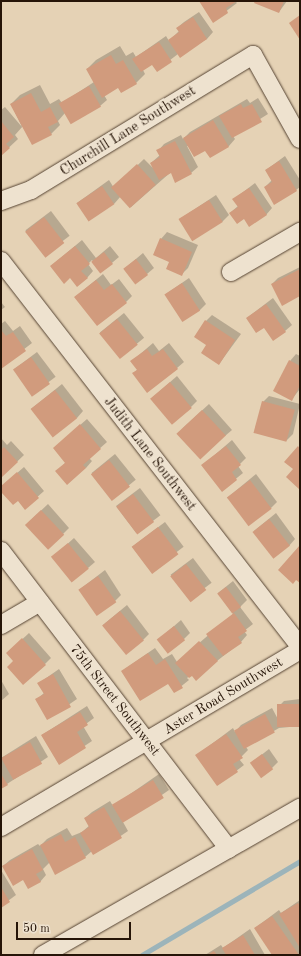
<!DOCTYPE html>
<html>
<head>
<meta charset="utf-8">
<style>
	body { margin:0 }
	#map { position:relative; width:301px; height:956px; overflow:hidden; background:#e5d2b5; font-family:"Old Standard TT",serif }
	div>[style] { position:absolute }
	.shadow>* { inset:0; background:#0003; transform-origin:0 0 }
	.stream>* { height:4.5px; margin:-2.25px; padding:0 2.25px; transform-origin:2.25px; border-radius:2.25px; background:#9cb4ba }
	.building>* { inset:0; background:#d19b7d; transform-origin:0 0 }
	.roads { filter:drop-shadow(0 0 1px #564433) drop-shadow(0 0 1px #564433) }
	.minor>* { height:18px; margin:-9px; padding:0 9px; transform-origin:9px; border-radius:9px; background:#eee2cf }
	span { translate:-50% -50%; white-space:nowrap; text-align:center; line-height:1.15; -webkit-text-stroke:4px #eee2cf; paint-order:stroke }
	.street-label { font-size:14px; color:#261508 }
	.frame { position:absolute; inset:0; border:2px solid #261508; pointer-events:none }
	.scale { position:absolute; left:16px; top:922px; width:115px; height:18px; box-sizing:border-box; border:2px solid #261508; border-top:0; padding-left:5px; font-size:12px; line-height:14px; white-space:nowrap; color:#261508; -webkit-text-stroke:3px #eee2cf; paint-order:stroke }
</style>
</head>
<body>
<div id="map">
	<div class="shadow">
		<div style="clip-path:polygon(200px 1px,235px 1px,237px 3px,213px 21px)"></div>
		<div style="clip-path:polygon(256px 1px,287px 1px,279px 12px)"></div>
		<div style="clip-path:polygon(199px 12px,213px 32px,207px 39px,178px 54px,157px 70px,152px 63px,143px 70px,145px 74px,136px 83px,118px 87px,104px 95px,107px 100px,100px 106px,71px 123px,65px 113px,58px 121px,60px 125px,51px 134px,23px 126px,15px 135px,18px 139px,1px 155px,1px 110px,5px 107px,22px 127px,11px 104px,20px 95px,40px 85px,50px 104px,59px 99px,62px 103px,94px 82px,87px 69px,96px 60px,120px 46px,126px 56px,133px 52px,136px 57px,166px 36px,169px 41px,179px 31px,177px 28px,184px 22px)"></div>
		<div style="clip-path:polygon(258px 98px,268px 114px,233px 136px,235px 139px,229px 146px,210px 157px,206px 149px,187px 146px,198px 167px,191px 173px,171px 172px,131px 207px,121px 196px,114px 204px,77px 203px,109px 180px,114px 188px,144px 159px,153px 168px,151px 163px,160px 155px,158px 151px,164px 144px,181px 135px,183px 139px,190px 132px,247px 99px,250px 103px)"></div>
		<div style="clip-path:polygon(285px 156px,300px 180px,300px 187px,296px 190px,265px 187px,272px 180px,266px 170px)"></div>
		<div style="clip-path:polygon(255px 183px,272px 208px,266px 215px,244px 218px,230px 213px,238px 206px,234px 199px)"></div>
		<div style="clip-path:polygon(216px 195px,229px 215px,222px 222px,180px 219px)"></div>
		<div style="left:51px;top:211px;width:31px;height:32px;rotate:53deg"></div>
		<div style="clip-path:polygon(167px 232px,198px 245px,188px 268px,182px 274px,170px 262px,161px 239px)"></div>
		<div style="clip-path:polygon(82px 240px,96px 258px,110px 246px,119px 257px,101px 272px,92px 260px,88px 264px,93px 271px,87px 278px,70px 277px,51px 266px)"></div>
		<div style="clip-path:polygon(143px 253px,154px 268px,147px 274px,124px 269px)"></div>
		<div style="clip-path:polygon(300px 267px,300px 295px,272px 284px,278px 278px)"></div>
		<div style="clip-path:polygon(103px 274px,111px 285px,119px 279px,132px 296px,126px 302px,75px 297px)"></div>
		<div style="clip-path:polygon(189px 278px,206px 304px,199px 311px,166px 294px)"></div>
		<div style="clip-path:polygon(273px 298px,292px 325px,285px 331px,247px 318px)"></div>
		<div style="clip-path:polygon(1px 302px,5px 307px,1px 310px)"></div>
		<div style="left:124px;top:313px;width:32px;height:31px;rotate:51deg"></div>
		<div style="clip-path:polygon(212px 315px,241px 334px,219px 364px,207px 345px,206px 321px)"></div>
		<div style="clip-path:polygon(5px 321px,13px 331px,20px 326px,32px 343px,1px 367px,1px 324px)"></div>
		<div style="clip-path:polygon(153px 343px,159px 351px,169px 343px,184px 362px,177px 368px,134px 373px,138px 369px,132px 361px)"></div>
		<div style="left:37px;top:352px;width:31px;height:29px;rotate:53deg"></div>
		<div style="clip-path:polygon(296px 354px,300px 356px,300px 389px,292px 399px,290px 361px)"></div>
		<div style="clip-path:polygon(177px 376px,197px 401px,191px 407px,152px 398px)"></div>
		<div style="clip-path:polygon(62px 384px,83px 411px,77px 418px,31px 409px)"></div>
		<div style="clip-path:polygon(269px 396px,300px 404px,293px 434px,286px 441px,263px 402px)"></div>
		<div style="clip-path:polygon(209px 404px,232px 430px,225px 436px,183px 428px)"></div>
		<div style="clip-path:polygon(87px 419px,107px 442px,89px 458px,92px 461px,86px 468px,63px 465px,66px 462px,54px 448px)"></div>
		<div style="clip-path:polygon(1px 438px,7px 445px,11px 441px,24px 455px,1px 477px)"></div>
		<div style="clip-path:polygon(232px 440px,246px 458px,238px 466px,243px 473px,222px 490px,203px 465px)"></div>
		<div style="left:115px;top:454px;width:33px;height:30px;rotate:51deg"></div>
		<div style="clip-path:polygon(24px 467px,44px 491px,25px 508px,18px 500px,1px 490px,1px 487px)"></div>
		<div style="clip-path:polygon(256px 474px,277px 502px,271px 508px,227px 498px)"></div>
		<div style="left:140px;top:488px;width:34px;height:30px;rotate:53deg"></div>
		<div style="clip-path:polygon(48px 504px,69px 528px,63px 534px,32px 519px)"></div>
		<div style="clip-path:polygon(276px 513px,295px 539px,289px 546px,254px 531px)"></div>
		<div style="left:165px;top:522px;width:31px;height:41px;rotate:53deg"></div>
		<div style="clip-path:polygon(74px 538px,95px 562px,88px 568px,53px 557px)"></div>
		<div style="left:193px;top:558px;width:31px;height:28px;rotate:53deg"></div>
		<div style="clip-path:polygon(105px 570px,121px 595px,115px 601px,79px 590px)"></div>
		<div style="clip-path:polygon(233px 581px,247px 600px,240px 607px,253px 624px,244px 631px,247px 635px,241px 642px,217px 661px,192px 674px,187px 678px,189px 680px,174px 692px,168px 682px,122px 671px,155px 648px,163px 659px,172px 654px,177px 662px,233px 614px,218px 593px)"></div>
		<div style="clip-path:polygon(127px 605px,149px 634px,143px 640px,103px 625px)"></div>
		<div style="clip-path:polygon(181px 620px,190px 633px,184px 639px,158px 640px)"></div>
		<div style="clip-path:polygon(29px 633px,51px 658px,45px 664px,14px 660px,14px 647px)"></div>
		<div style="clip-path:polygon(59px 669px,77px 699px,48px 719px,36px 700px,44px 693px,39px 683px)"></div>
		<div style="clip-path:polygon(1px 680px,9px 694px,1px 701px)"></div>
		<div style="clip-path:polygon(300px 699px,300px 726px,279px 728px,246px 747px,248px 750px,239px 759px,244px 765px,218px 785px,197px 755px,233px 728px,235px 732px,241px 725px,272px 708px,280px 723px,278px 707px,284px 701px)"></div>
		<div style="clip-path:polygon(87px 706px,94px 718px,83px 726px,92px 741px,59px 763px,42px 735px)"></div>
		<div style="clip-path:polygon(36px 736px,48px 757px,1px 788px,1px 758px)"></div>
		<div style="clip-path:polygon(269px 749px,278px 762px,272px 768px,251px 763px)"></div>
		<div style="clip-path:polygon(159px 774px,169px 790px,123px 822px,128px 831px,94px 854px,92px 851px,85px 857px,50px 862px,43px 869px,46px 875px,40px 882px,23px 879px,3px 866px,10px 860px,38px 844px,40px 846px,47px 839px,67px 828px,72px 836px,82px 832px,90px 825px,85px 818px,92px 812px,110px 801px,113px 806px)"></div>
		<div style="clip-path:polygon(1px 870px,16px 895px,1px 906px)"></div>
		<div style="clip-path:polygon(300px 900px,300px 955px,273px 955px,255px 928px,279px 910px,281px 913px)"></div>
		<div style="clip-path:polygon(250px 929px,265px 955px,205px 955px,221px 945px,223px 948px)"></div>
	</div>
	<div class="stream">
		<div style="left:142px;top:955px;width:184px;rotate:-30.7deg"></div>
	</div>
	<div class="building">
		<div style="clip-path:polygon(199px 1px,237px 1px,226px 8px,228px 13px,213px 23px)"></div>
		<div style="clip-path:polygon(255px 1px,284px 1px,279px 13px,254px 3px)"></div>
		<div style="clip-path:polygon(300px 15px,300px 40px,289px 23px)"></div>
		<div style="clip-path:polygon(193px 17px,207px 39px,180px 58px,168px 40px,179px 32px,176px 28px)"></div>
		<div style="clip-path:polygon(159px 42px,172px 62px,157px 72px,152px 65px,141px 72px,132px 59px)"></div>
		<div style="clip-path:polygon(111px 55px,116px 64px,123px 60px,137px 84px,121px 93px,118px 88px,102px 98px,86px 69px)"></div>
		<div style="left:89px;top:86px;width:24px;height:35px;rotate:60deg"></div>
		<div style="clip-path:polygon(31px 93px,41px 112px,50px 107px,58px 122px,48px 127px,52px 135px,32px 145px,10px 104px)"></div>
		<div style="clip-path:polygon(241px 104px,243px 108px,252px 104px,262px 122px,232px 138px,219px 116px)"></div>
		<div style="clip-path:polygon(213px 120px,229px 147px,210px 158px,205px 151px,194px 157px,183px 138px)"></div>
		<div style="clip-path:polygon(1px 121px,14px 137px,6px 144px,10px 148px,1px 156px)"></div>
		<div style="clip-path:polygon(175px 141px,192px 174px,175px 183px,171px 173px,159px 180px,150px 163px,160px 157px,156px 150px)"></div>
		<div style="clip-path:polygon(279px 161px,297px 191px,274px 205px,264px 187px,272px 182px,265px 170px)"></div>
		<div style="left:137px;top:164px;width:28px;height:35px;rotate:48deg"></div>
		<div style="left:102px;top:186px;width:22px;height:31px;rotate:56deg"></div>
		<div style="clip-path:polygon(249px 188px,267px 215px,249px 227px,244px 219px,237px 224px,229px 213px,238px 207px,232px 199px)"></div>
		<div style="left:209px;top:200px;width:26px;height:36px;rotate:58deg"></div>
		<div style="left:44px;top:217px;width:33px;height:24px;rotate:52deg"></div>
		<div style="clip-path:polygon(160px 238px,192px 252px,182px 276px,166px 269px,169px 262px,153px 255px)"></div>
		<div style="clip-path:polygon(75px 246px,90px 264px,81px 271px,88px 278px,77px 287px,70px 278px,64px 284px,50px 266px)"></div>
		<div style="left:104px;top:252px;width:15px;height:16px;rotate:53deg"></div>
		<div style="left:136px;top:259px;width:20px;height:16px;rotate:53deg"></div>
		<div style="clip-path:polygon(300px 269px,300px 296px,282px 306px,271px 284px)"></div>
		<div style="clip-path:polygon(96px 280px,104px 290px,112px 284px,127px 303px,97px 326px,74px 297px)"></div>
		<div style="left:182px;top:283px;width:33px;height:21px;rotate:57deg"></div>
		<div style="clip-path:polygon(266px 304px,286px 332px,273px 341px,264px 328px,256px 333px,246px 318px)"></div>
		<div style="left:117px;top:319px;width:33px;height:23px;rotate:51deg"></div>
		<div style="clip-path:polygon(205px 320px,235px 340px,219px 365px,201px 353px,206px 345px,194px 337px)"></div>
		<div style="clip-path:polygon(1px 330px,6px 336px,13px 332px,26px 351px,1px 369px)"></div>
		<div style="clip-path:polygon(147px 349px,152px 356px,163px 349px,178px 369px,147px 393px,132px 373px,137px 370px,130px 361px)"></div>
		<div style="left:31px;top:357px;width:33px;height:22px;rotate:55deg"></div>
		<div style="clip-path:polygon(289px 360px,300px 366px,300px 385px,292px 401px,273px 391px)"></div>
		<div style="left:170px;top:382px;width:34px;height:26px;rotate:50deg"></div>
		<div style="left:55px;top:390px;width:36px;height:31px;rotate:52deg"></div>
		<div style="left:262px;top:401px;width:34px;height:33px;rotate:15deg"></div>
		<div style="left:202px;top:410px;width:35px;height:35px;rotate:47deg"></div>
		<div style="clip-path:polygon(80px 424px,101px 449px,83px 465px,86px 468px,67px 485px,55px 471px,65px 463px,53px 448px)"></div>
		<div style="clip-path:polygon(226px 446px,241px 465px,232px 472px,237px 480px,222px 492px,201px 465px)"></div>
		<div style="clip-path:polygon(298px 446px,300px 449px,300px 490px,286px 477px,293px 469px,284px 462px)"></div>
		<div style="clip-path:polygon(4px 447px,18px 462px,1px 478px,1px 450px)"></div>
		<div style="left:109px;top:460px;width:34px;height:23px;rotate:52deg"></div>
		<div style="clip-path:polygon(17px 472px,39px 498px,25px 510px,18px 501px,13px 505px,1px 492px,1px 486px)"></div>
		<div style="left:250px;top:480px;width:36px;height:29px;rotate:53deg"></div>
		<div style="left:133px;top:494px;width:35px;height:21px;rotate:53deg"></div>
		<div style="left:41px;top:510px;width:34px;height:22px;rotate:47deg"></div>
		<div style="left:269px;top:519px;width:34px;height:21px;rotate:52deg"></div>
		<div style="left:158px;top:527px;width:34px;height:33px;rotate:53deg"></div>
		<div style="left:68px;top:543px;width:33px;height:22px;rotate:51deg"></div>
		<div style="clip-path:polygon(300px 545px,300px 583px,296px 580px,293px 584px,278px 570px)"></div>
		<div style="left:186px;top:564px;width:33px;height:20px;rotate:52deg"></div>
		<div style="left:98px;top:576px;width:32px;height:24px;rotate:55deg"></div>
		<div style="left:226px;top:587px;width:25px;height:11px;rotate:53deg"></div>
		<div style="left:120px;top:611px;width:38px;height:23px;rotate:51deg"></div>
		<div style="clip-path:polygon(234px 613px,247px 631px,238px 637px,242px 643px,223px 656px,206px 634px)"></div>
		<div style="left:174px;top:626px;width:18px;height:22px;rotate:52deg"></div>
		<div style="clip-path:polygon(22px 638px,46px 665px,23px 685px,7px 667px,13px 661px,6px 653px)"></div>
		<div style="clip-path:polygon(199px 641px,218px 661px,196px 681px,192px 676px,189px 678px,175px 663px)"></div>
		<div style="clip-path:polygon(148px 653px,156px 665px,165px 659px,183px 688px,174px 693px,168px 684px,140px 701px,121px 671px)"></div>
		<div style="clip-path:polygon(53px 674px,71px 707px,47px 720px,35px 699px,44px 694px,37px 683px)"></div>
		<div style="left:300px;top:704px;width:23px;height:23px;rotate:90deg"></div>
		<div style="clip-path:polygon(80px 712px,88px 725px,77px 732px,86px 748px,59px 765px,41px 735px)"></div>
		<div style="left:265px;top:714px;width:21px;height:35px;rotate:62deg"></div>
		<div style="clip-path:polygon(226px 734px,243px 758px,233px 764px,238px 772px,217px 786px,195px 755px)"></div>
		<div style="left:30px;top:742px;width:25px;height:33px;rotate:61deg"></div>
		<div style="left:262px;top:754px;width:19px;height:15px;rotate:54deg"></div>
		<div style="clip-path:polygon(1px 774px,8px 785px,1px 789px)"></div>
		<div style="left:153px;top:780px;width:21px;height:48px;rotate:59deg"></div>
		<div style="clip-path:polygon(104px 807px,122px 838px,93px 855px,80px 833px,89px 827px,84px 818px)"></div>
		<div style="clip-path:polygon(61px 834px,65px 842px,75px 837px,86px 858px,55px 875px,40px 845px)"></div>
		<div style="clip-path:polygon(32px 849px,43px 870px,36px 874px,41px 882px,28px 889px,23px 880px,13px 886px,2px 866px)"></div>
		<div style="clip-path:polygon(1px 887px,10px 902px,1px 908px)"></div>
		<div style="clip-path:polygon(298px 903px,300px 906px,300px 948px,279px 914px)"></div>
		<div style="clip-path:polygon(272px 916px,299px 955px,272px 955px,254px 928px)"></div>
		<div style="clip-path:polygon(243px 935px,255px 955px,226px 955px,222px 948px)"></div>
		<div style="clip-path:polygon(214px 951px,217px 955px,207px 955px)"></div>
	</div>
	<div class="roads">
		<div class="minor">
			<div style="left:1px;top:201px;width:32px;rotate:-20deg"></div>
			<div style="left:31px;top:190px;width:260px;rotate:-31.3deg"></div>
			<div style="left:253px;top:55px;width:96px;rotate:60.8deg"></div>
			<div style="left:1px;top:261px;width:488px;rotate:52.2deg"></div>
			<div style="left:231px;top:272px;width:80px;rotate:-30.1deg"></div>
			<div style="left:1px;top:551px;width:375px;rotate:52.6deg"></div>
			<div style="left:1px;top:625px;width:45px;rotate:-30.5deg"></div>
			<div style="left:1px;top:827px;width:347px;rotate:-30.6deg"></div>
			<div style="left:43px;top:955px;width:296px;rotate:-29.8deg"></div>
		</div>
	</div>
	<div class="street-label">
		<span style="left:128px;top:131px;rotate:-32deg">Churchill Lane Southwest</span>
		<span style="left:150px;top:454px;rotate:52deg">Judith Lane Southwest</span>
		<span style="left:223px;top:696px;rotate:-31deg">Aster Road Southwest</span>
		<span style="left:115px;top:700px;rotate:52deg">75th Street Southwest</span>
	</div>
	<div class="frame"></div>
	<div class="scale">50 m</div>
</div>
</body>
</html>
